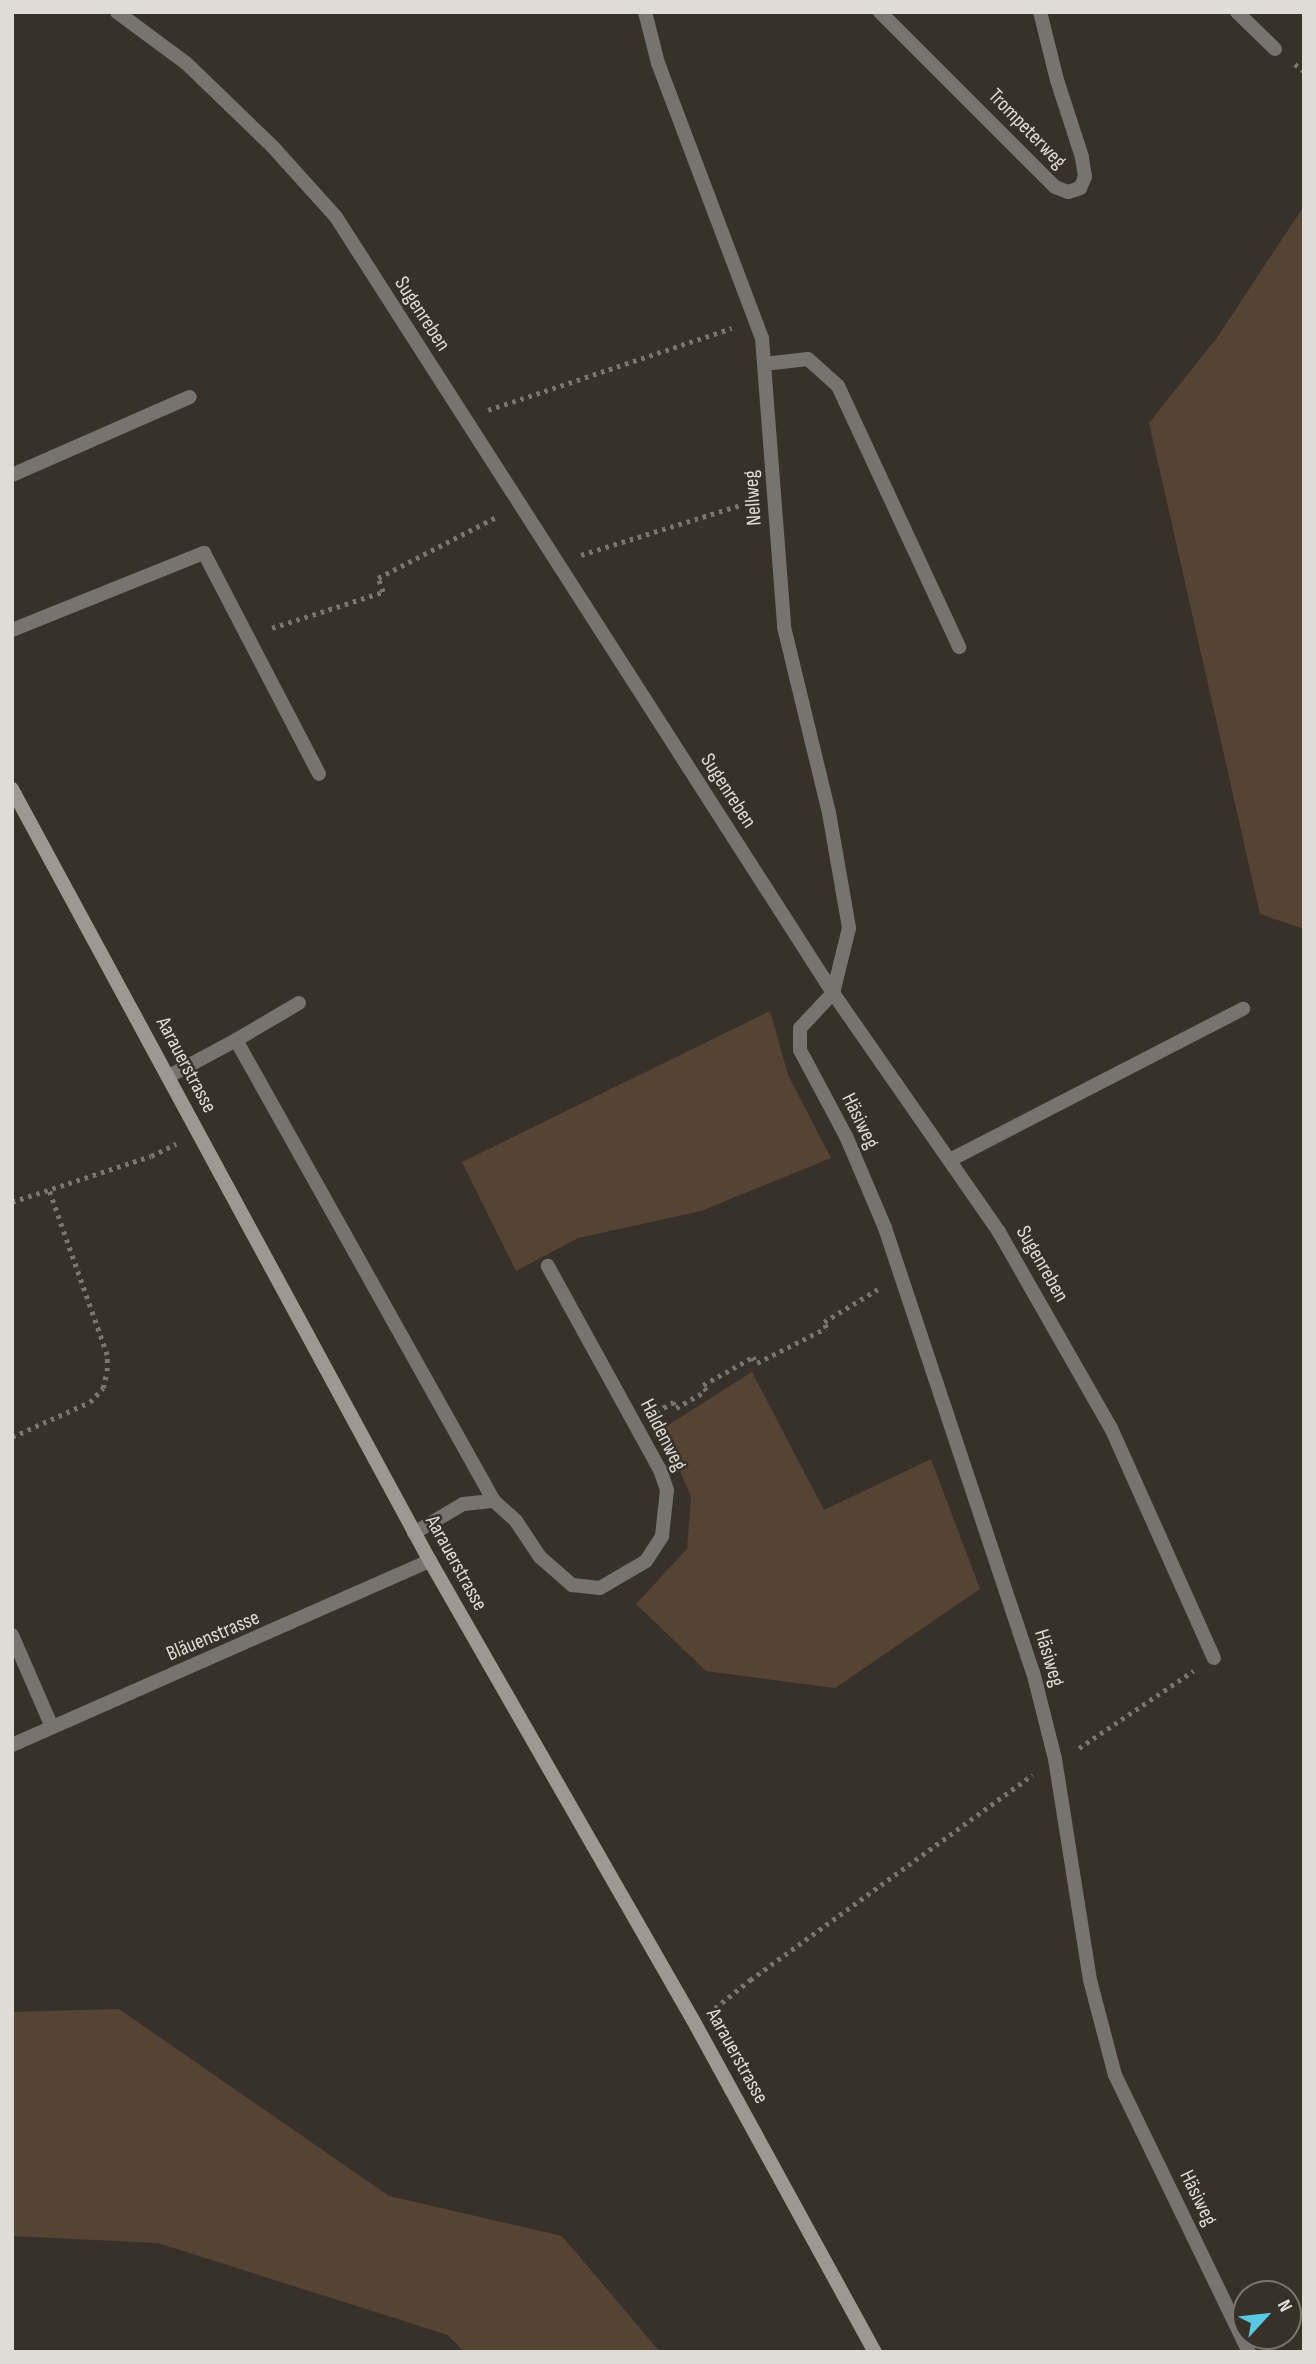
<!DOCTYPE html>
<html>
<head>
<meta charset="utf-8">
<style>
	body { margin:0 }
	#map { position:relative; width:1316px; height:2364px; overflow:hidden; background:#38312a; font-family:"Sofia Sans Condensed",sans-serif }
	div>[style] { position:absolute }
	.green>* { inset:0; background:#554434 }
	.path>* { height:4.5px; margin-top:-2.25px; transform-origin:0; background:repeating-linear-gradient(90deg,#7b756f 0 3.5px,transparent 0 8.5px) }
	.lane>* { height:14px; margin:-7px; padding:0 7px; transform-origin:7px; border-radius:7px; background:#777470 }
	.street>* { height:14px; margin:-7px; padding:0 7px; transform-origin:7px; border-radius:7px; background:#777470 }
	.secondary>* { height:14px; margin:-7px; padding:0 7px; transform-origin:7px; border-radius:7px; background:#9e9893 }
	span { translate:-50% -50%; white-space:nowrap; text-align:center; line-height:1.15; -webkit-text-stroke:5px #38312a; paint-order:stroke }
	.street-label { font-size:21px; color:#dfdbd6 }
	.frame { position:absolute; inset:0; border:14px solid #dfdbd6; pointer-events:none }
	.north { position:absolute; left:1232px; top:2280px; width:70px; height:70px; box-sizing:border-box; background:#38312a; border:2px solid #7b756f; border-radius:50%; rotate:63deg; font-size:19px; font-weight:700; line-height:28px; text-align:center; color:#dfdbd6 }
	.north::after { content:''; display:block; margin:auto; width:24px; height:32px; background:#57c9e2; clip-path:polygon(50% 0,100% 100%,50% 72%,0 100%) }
</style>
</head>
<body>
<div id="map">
	<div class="green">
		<div style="clip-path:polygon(1304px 206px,1304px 929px,1260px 914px,1149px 423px,1216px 339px)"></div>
		<div style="clip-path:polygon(770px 1011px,788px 1075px,831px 1158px,701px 1211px,578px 1238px,516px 1271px,462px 1162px)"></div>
		<div style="clip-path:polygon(752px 1372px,824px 1510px,931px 1459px,980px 1589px,835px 1688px,706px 1671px,636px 1604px,687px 1549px,691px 1497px,662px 1429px)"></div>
		<div style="clip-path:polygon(119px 2009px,389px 2196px,562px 2236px,660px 2352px,464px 2352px,448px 2335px,158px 2243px,12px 2236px,12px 2012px)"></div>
	</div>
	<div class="path">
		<div style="left:1295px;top:64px;width:11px;rotate:38deg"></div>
		<div style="left:488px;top:410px;width:257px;rotate:-18.6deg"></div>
		<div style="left:581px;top:555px;width:177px;rotate:-17.4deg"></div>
		<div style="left:272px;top:628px;width:117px;rotate:-18deg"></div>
		<div style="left:383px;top:592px;width:15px;rotate:-110deg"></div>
		<div style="left:378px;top:578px;width:135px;rotate:-27.3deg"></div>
		<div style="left:12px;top:1202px;width:146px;rotate:-18.3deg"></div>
		<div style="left:151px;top:1156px;width:28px;rotate:-26deg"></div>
		<div style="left:656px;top:1412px;width:20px;rotate:-30deg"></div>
		<div style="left:673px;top:1402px;width:7px;rotate:63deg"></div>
		<div style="left:676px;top:1408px;width:34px;rotate:-30deg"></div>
		<div style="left:706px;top:1391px;width:7px;rotate:-117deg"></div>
		<div style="left:703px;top:1385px;width:57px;rotate:-29.2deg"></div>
		<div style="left:753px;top:1357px;width:7px;rotate:56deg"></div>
		<div style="left:757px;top:1363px;width:77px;rotate:-26.9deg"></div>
		<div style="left:826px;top:1328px;width:6px;rotate:-108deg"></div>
		<div style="left:824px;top:1322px;width:63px;rotate:-31.4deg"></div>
		<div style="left:12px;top:1437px;width:85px;rotate:-24.2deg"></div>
		<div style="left:90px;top:1402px;width:19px;rotate:-47deg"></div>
		<div style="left:103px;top:1388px;width:17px;rotate:-77deg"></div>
		<div style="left:107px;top:1371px;width:16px;rotate:-90deg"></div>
		<div style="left:107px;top:1355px;width:175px;rotate:-109.4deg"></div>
		<div style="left:1079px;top:1748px;width:138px;rotate:-34deg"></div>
		<div style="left:715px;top:2008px;width:45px;rotate:-38.7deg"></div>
		<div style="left:750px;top:1980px;width:349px;rotate:-36deg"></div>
	</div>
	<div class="lane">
		<div style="left:764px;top:364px;width:44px;rotate:-6.5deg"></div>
		<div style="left:808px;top:359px;width:40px;rotate:42deg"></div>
		<div style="left:838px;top:386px;width:288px;rotate:65.1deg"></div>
		<div style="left:12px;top:475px;width:194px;rotate:-23.7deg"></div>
		<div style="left:12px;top:630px;width:207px;rotate:-21.9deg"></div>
		<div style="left:204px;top:553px;width:249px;rotate:62.5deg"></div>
		<div style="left:236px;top:1040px;width:73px;rotate:-30.4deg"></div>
		<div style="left:169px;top:1076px;width:76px;rotate:-28.2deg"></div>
		<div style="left:236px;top:1040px;width:528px;rotate:60.77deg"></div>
		<div style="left:950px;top:1160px;width:330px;rotate:-27.3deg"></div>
		<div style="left:414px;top:1533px;width:57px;rotate:-30.6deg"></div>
		<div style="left:463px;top:1504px;width:31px;rotate:-6deg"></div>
		<div style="left:494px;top:1501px;width:30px;rotate:42deg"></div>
		<div style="left:516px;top:1521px;width:43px;rotate:56.3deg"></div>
		<div style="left:540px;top:1557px;width:43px;rotate:41.2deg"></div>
		<div style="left:572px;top:1585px;width:28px;rotate:6deg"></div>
		<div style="left:600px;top:1588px;width:53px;rotate:-30.4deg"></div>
		<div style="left:646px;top:1561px;width:30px;rotate:-57deg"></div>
		<div style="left:662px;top:1536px;width:46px;rotate:-83.8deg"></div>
		<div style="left:667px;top:1490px;width:21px;rotate:-109deg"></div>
		<div style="left:660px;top:1470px;width:233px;rotate:-118.8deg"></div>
	</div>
	<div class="street">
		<div style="left:117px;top:12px;width:86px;rotate:36.5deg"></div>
		<div style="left:186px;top:63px;width:121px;rotate:44deg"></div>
		<div style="left:273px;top:147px;width:94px;rotate:48deg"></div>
		<div style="left:336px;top:217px;width:922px;rotate:57.36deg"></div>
		<div style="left:833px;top:993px;width:291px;rotate:55.2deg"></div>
		<div style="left:999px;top:1232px;width:226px;rotate:60.3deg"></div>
		<div style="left:1111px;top:1428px;width:252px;rotate:65.9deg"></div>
		<div style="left:645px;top:12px;width:53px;rotate:75.7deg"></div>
		<div style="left:658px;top:63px;width:294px;rotate:69.3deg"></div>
		<div style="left:762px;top:338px;width:290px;rotate:85.6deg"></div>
		<div style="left:784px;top:627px;width:191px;rotate:76.4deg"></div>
		<div style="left:829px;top:813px;width:117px;rotate:80.1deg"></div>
		<div style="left:849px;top:928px;width:67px;rotate:103.8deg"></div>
		<div style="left:833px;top:993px;width:48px;rotate:133.3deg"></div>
		<div style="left:800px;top:1028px;width:22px;rotate:90deg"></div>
		<div style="left:800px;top:1050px;width:98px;rotate:61.9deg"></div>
		<div style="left:846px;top:1136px;width:100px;rotate:67deg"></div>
		<div style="left:885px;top:1228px;width:468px;rotate:71.6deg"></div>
		<div style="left:1033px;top:1672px;width:90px;rotate:75.8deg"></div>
		<div style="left:1055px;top:1759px;width:224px;rotate:81deg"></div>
		<div style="left:1090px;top:1980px;width:98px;rotate:75.3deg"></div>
		<div style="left:1115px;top:2075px;width:308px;rotate:64.2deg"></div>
		<div style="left:880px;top:12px;width:247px;rotate:45deg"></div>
		<div style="left:1055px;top:187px;width:14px;rotate:21deg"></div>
		<div style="left:1068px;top:192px;width:13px;rotate:-18deg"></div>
		<div style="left:1080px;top:188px;width:12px;rotate:-66deg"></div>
		<div style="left:1085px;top:177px;width:20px;rotate:-99deg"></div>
		<div style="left:1082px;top:157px;width:81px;rotate:-108deg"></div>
		<div style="left:1057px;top:80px;width:70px;rotate:-104deg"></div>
		<div style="left:1237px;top:12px;width:53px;rotate:44.2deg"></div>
		<div style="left:12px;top:1635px;width:100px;rotate:66.5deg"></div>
		<div style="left:12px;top:1745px;width:457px;rotate:-23.8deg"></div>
	</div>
	<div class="secondary">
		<div style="left:12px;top:789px;width:878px;rotate:61.57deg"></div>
		<div style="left:430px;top:1561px;width:529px;rotate:60.19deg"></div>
		<div style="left:693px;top:2020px;width:379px;rotate:61.3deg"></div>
	</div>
	<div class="street-label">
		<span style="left:1027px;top:129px;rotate:46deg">Trompeterweg</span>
		<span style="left:422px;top:314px;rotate:57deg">Sugenreben</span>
		<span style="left:753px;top:498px;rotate:-94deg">Nellweg</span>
		<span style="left:728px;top:791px;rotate:57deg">Sugenreben</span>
		<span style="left:186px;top:1065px;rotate:62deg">Aarauerstrasse</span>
		<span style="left:860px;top:1121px;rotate:64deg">Häsiweg</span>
		<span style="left:1042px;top:1264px;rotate:60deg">Sugenreben</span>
		<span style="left:663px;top:1435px;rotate:63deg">Haldenweg</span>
		<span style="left:456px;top:1563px;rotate:61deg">Aarauerstrasse</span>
		<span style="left:213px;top:1636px;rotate:-23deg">Bläuenstrasse</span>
		<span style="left:1049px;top:1658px;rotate:73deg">Häsiweg</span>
		<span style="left:737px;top:2056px;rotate:61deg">Aarauerstrasse</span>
		<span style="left:1198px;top:2198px;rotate:64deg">Häsiweg</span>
	</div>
	<div class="frame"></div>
	<div class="north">N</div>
</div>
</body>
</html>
